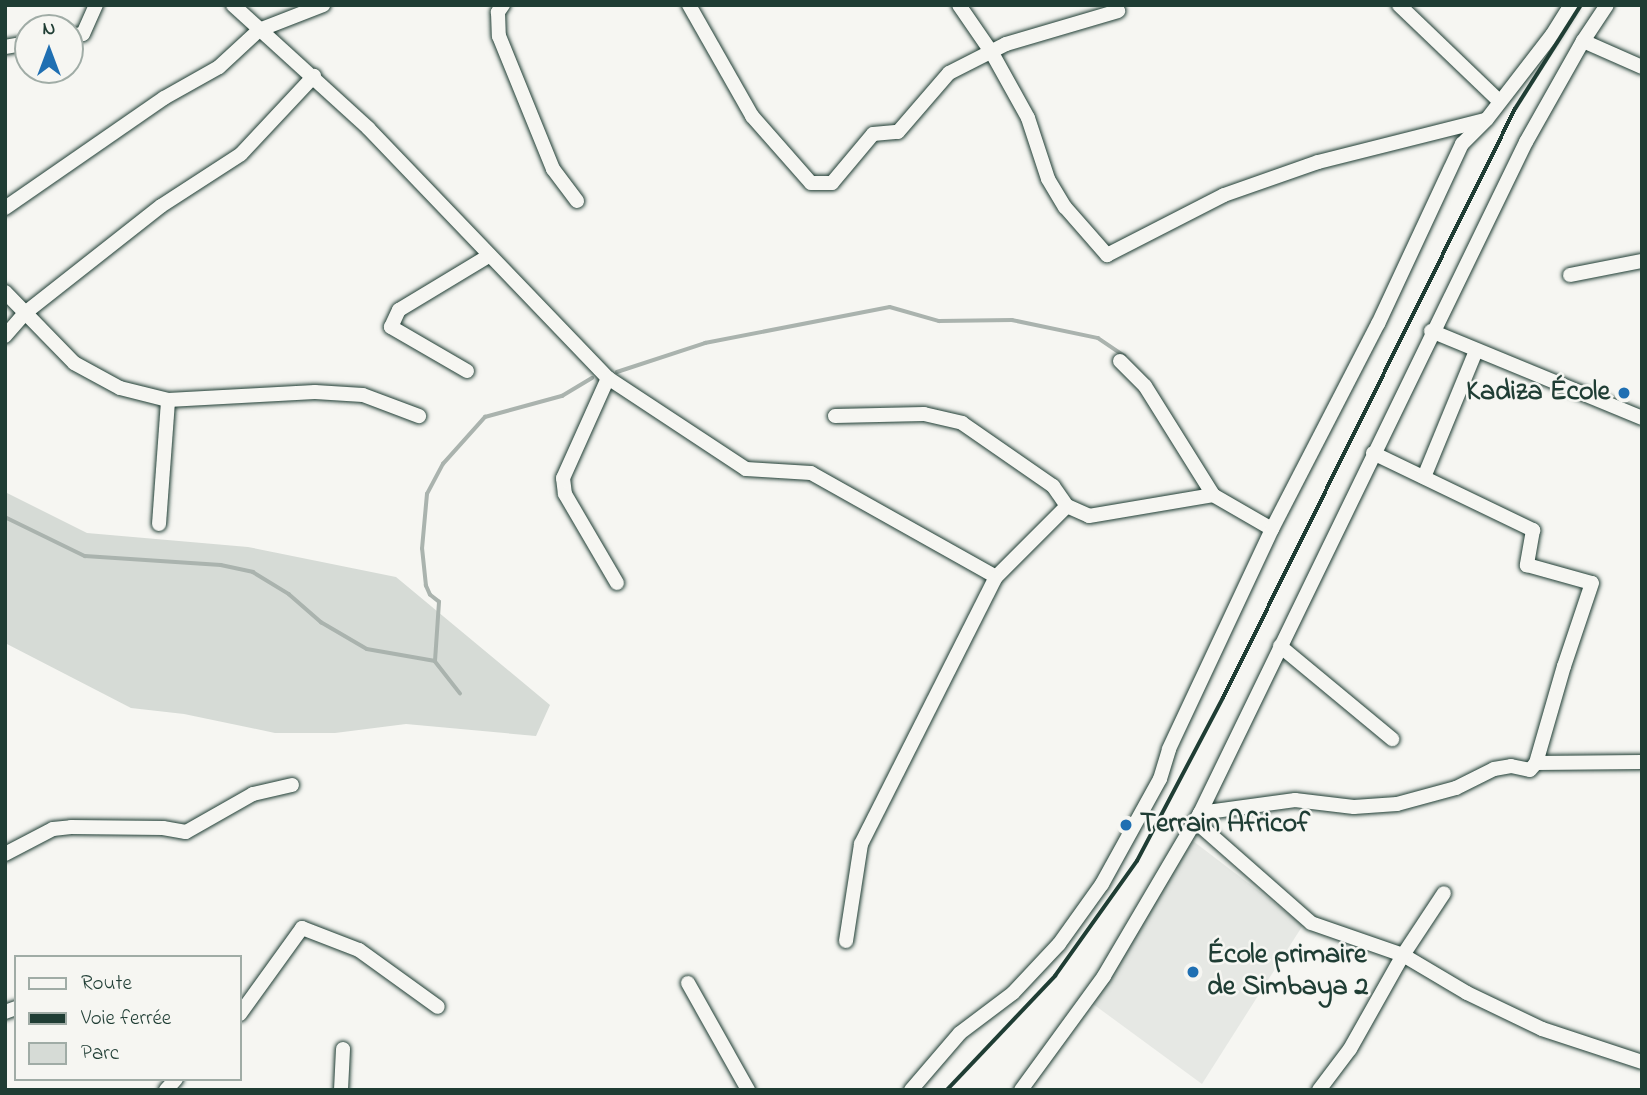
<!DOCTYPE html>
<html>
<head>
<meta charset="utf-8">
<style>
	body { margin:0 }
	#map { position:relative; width:1647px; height:1095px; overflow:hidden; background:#f6f6f2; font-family:"Indie Flower",sans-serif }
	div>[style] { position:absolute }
	.built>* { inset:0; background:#e6e8e4 }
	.green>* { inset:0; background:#d6dbd6 }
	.stream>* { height:3.5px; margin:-1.75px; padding:0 1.75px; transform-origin:1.75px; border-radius:1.75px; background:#aab3ae }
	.roads { filter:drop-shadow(0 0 2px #1f3d34) drop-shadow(0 0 2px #1f3d34) }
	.minor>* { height:14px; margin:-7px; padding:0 7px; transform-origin:7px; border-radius:7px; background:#f6f6f2 }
	.rail>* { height:3.5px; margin:-1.75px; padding:0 1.75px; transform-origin:1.75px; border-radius:1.75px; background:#1f3d34 }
	.dots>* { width:19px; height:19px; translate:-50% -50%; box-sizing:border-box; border:4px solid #f6f6f2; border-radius:50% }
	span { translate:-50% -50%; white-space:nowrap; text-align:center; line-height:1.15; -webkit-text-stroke:5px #f6f6f2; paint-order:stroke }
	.poi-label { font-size:28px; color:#1f3d34; font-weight:700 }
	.right { translate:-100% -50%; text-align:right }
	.left { translate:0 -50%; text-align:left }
	.frame { position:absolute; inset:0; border:7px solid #1f3d34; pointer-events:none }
	.legend { position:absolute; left:14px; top:955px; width:228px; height:126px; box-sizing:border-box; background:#f6f6f2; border:2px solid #a0aca6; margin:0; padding:9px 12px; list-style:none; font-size:21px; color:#1f3d34 }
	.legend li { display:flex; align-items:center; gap:14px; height:35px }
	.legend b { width:35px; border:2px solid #a0aca6 }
	.north { position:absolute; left:14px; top:14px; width:70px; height:70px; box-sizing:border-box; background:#f6f6f2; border:2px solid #a0aca6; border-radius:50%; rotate:0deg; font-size:19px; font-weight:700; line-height:28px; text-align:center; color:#1f3d34 }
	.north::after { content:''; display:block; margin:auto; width:24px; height:32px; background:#1f6fb2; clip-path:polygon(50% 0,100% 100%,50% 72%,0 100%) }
</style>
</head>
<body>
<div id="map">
	<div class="built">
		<div style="clip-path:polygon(1193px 841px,1303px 925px,1202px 1084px,1093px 1004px,1130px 940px)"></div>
	</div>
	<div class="green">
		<div style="clip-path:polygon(5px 492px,87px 533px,248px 547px,396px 577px,550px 705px,536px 736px,406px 724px,335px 733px,275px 733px,184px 714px,131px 708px,5px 643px)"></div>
	</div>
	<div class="stream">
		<div style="left:617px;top:372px;width:93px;rotate:-18.2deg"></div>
		<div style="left:705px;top:343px;width:188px;rotate:-11deg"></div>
		<div style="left:890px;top:307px;width:51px;rotate:15.9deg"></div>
		<div style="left:939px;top:321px;width:73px;rotate:-0.8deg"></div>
		<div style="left:1012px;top:320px;width:88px;rotate:11.8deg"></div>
		<div style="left:1098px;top:338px;width:32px;rotate:34deg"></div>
		<div style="left:5px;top:517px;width:89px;rotate:26deg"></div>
		<div style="left:85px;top:556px;width:136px;rotate:3.8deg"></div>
		<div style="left:221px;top:565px;width:33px;rotate:12deg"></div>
		<div style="left:253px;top:572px;width:42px;rotate:31.4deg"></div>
		<div style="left:289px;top:594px;width:43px;rotate:41.2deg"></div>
		<div style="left:321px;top:622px;width:53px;rotate:30.4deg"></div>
		<div style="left:367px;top:649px;width:69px;rotate:10deg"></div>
		<div style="left:435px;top:661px;width:41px;rotate:52deg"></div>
		<div style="left:435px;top:661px;width:59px;rotate:-86.1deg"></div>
		<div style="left:439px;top:602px;width:11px;rotate:-142deg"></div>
		<div style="left:430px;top:595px;width:10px;rotate:-114deg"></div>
		<div style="left:426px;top:586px;width:37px;rotate:-96deg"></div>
		<div style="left:422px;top:549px;width:55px;rotate:-84.8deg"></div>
		<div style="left:427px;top:494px;width:34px;rotate:-62deg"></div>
		<div style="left:443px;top:464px;width:63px;rotate:-48.2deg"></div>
		<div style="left:485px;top:417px;width:80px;rotate:-15.3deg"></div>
		<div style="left:562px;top:396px;width:35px;rotate:-31deg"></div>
	</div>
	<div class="roads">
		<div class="minor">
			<div style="left:233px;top:5px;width:183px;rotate:42.3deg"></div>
			<div style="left:368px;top:128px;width:347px;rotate:46.2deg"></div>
			<div style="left:608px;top:378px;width:165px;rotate:33.4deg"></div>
			<div style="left:746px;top:469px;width:65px;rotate:3.5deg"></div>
			<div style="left:811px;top:473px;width:212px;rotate:29.3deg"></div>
			<div style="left:503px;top:5px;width:9px;rotate:126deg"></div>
			<div style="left:498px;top:12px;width:24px;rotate:88deg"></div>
			<div style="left:499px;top:36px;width:144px;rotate:67.9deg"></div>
			<div style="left:553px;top:169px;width:40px;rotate:53deg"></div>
			<div style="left:689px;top:5px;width:128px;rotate:60.4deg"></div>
			<div style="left:752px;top:116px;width:89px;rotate:48.6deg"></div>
			<div style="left:811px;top:183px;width:21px"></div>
			<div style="left:832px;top:183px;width:64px;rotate:-50.1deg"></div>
			<div style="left:873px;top:134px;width:25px;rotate:-5deg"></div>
			<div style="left:898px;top:132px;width:78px;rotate:-49.2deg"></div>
			<div style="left:949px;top:73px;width:64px;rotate:-27deg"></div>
			<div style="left:1006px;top:44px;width:117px;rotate:-16.4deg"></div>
			<div style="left:959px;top:5px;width:58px;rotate:55.5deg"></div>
			<div style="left:992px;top:53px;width:74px;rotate:61deg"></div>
			<div style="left:1028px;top:118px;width:64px;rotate:71.8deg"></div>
			<div style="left:1048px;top:179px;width:33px;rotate:59deg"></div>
			<div style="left:1065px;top:207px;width:64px;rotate:48.8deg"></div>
			<div style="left:1107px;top:255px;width:131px;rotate:-27.1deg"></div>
			<div style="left:1224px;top:195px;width:100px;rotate:-19.3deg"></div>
			<div style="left:1318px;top:162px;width:172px;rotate:-14.1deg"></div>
			<div style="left:1399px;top:5px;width:139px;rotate:43.8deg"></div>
			<div style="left:70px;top:36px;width:13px;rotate:-9deg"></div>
			<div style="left:83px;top:34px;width:32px;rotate:-66deg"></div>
			<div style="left:1583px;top:41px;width:64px;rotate:23.8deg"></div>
			<div style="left:5px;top:47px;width:23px;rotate:-10deg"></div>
			<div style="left:5px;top:208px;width:193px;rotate:-34.7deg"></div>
			<div style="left:164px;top:98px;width:63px;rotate:-29.4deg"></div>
			<div style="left:219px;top:67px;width:54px;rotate:-42.8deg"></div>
			<div style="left:259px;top:30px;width:69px;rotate:-21.3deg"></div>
			<div style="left:1570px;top:275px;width:73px;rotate:-11deg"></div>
			<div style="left:5px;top:292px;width:99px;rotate:45.8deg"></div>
			<div style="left:74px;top:363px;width:52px;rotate:28.5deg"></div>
			<div style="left:120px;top:388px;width:49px;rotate:14deg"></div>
			<div style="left:168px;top:400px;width:147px;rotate:-3.1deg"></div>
			<div style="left:315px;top:392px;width:48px;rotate:3.6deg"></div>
			<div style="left:363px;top:395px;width:60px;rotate:20.6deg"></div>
			<div style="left:1431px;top:331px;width:228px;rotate:22.4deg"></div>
			<div style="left:5px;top:336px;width:30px;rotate:-49deg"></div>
			<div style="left:25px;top:313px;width:173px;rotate:-38.2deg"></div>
			<div style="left:161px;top:206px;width:95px;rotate:-33deg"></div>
			<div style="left:241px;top:154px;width:107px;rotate:-46.9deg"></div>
			<div style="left:1120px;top:361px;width:35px;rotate:45deg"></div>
			<div style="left:1145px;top:386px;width:128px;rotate:58deg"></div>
			<div style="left:1213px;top:495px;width:68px;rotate:30deg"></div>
			<div style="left:467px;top:371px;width:88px;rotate:-149.9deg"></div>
			<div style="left:391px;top:327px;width:19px;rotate:-65deg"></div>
			<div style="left:399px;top:310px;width:106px;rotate:-31.1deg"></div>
			<div style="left:608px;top:378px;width:110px;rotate:114.2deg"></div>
			<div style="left:563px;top:478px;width:16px;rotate:83deg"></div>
			<div style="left:565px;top:494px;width:103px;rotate:59.7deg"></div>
			<div style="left:835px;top:416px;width:89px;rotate:-1.3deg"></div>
			<div style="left:924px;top:414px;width:39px;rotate:13deg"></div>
			<div style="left:962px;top:423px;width:111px;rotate:34.7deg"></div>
			<div style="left:1053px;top:486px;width:24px;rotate:55deg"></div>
			<div style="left:1373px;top:453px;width:178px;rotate:25.7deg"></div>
			<div style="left:1533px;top:530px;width:36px;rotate:100deg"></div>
			<div style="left:1527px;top:565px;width:67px;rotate:15.5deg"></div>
			<div style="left:1592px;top:583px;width:88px;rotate:108.6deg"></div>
			<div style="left:1564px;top:666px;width:101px;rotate:106.1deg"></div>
			<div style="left:1536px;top:763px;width:106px;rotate:-0.5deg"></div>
			<div style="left:1424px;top:477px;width:136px;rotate:-67.6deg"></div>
			<div style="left:159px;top:524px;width:124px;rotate:-85.8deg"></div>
			<div style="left:1280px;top:646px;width:146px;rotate:39.7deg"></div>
			<div style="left:1200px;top:813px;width:96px;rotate:-7.8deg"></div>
			<div style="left:1295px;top:800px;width:59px;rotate:6.8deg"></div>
			<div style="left:1354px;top:807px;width:43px;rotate:-4deg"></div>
			<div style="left:1397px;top:804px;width:61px;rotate:-15.2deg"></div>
			<div style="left:1456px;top:788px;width:42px;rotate:-26.6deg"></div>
			<div style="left:1494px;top:769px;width:17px;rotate:-10deg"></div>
			<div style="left:1511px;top:766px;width:19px;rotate:12deg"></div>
			<div style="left:1530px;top:770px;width:9px;rotate:-49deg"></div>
			<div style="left:1195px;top:821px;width:154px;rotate:41.3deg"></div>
			<div style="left:1311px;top:923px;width:97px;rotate:19.2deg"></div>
			<div style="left:1403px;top:955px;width:74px;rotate:30.7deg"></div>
			<div style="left:1467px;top:993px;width:83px;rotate:25.6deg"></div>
			<div style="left:1542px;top:1029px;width:105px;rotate:18.3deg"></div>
			<div style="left:5px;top:854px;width:54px;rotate:-27.5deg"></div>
			<div style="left:53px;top:829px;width:18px;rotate:-6deg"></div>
			<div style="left:71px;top:827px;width:92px;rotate:0.6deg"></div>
			<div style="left:163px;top:828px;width:23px;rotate:10deg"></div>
			<div style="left:186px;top:832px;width:77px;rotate:-29.6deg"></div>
			<div style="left:253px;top:794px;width:40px;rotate:-13deg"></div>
			<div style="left:846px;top:941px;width:98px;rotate:-81.2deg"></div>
			<div style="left:861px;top:844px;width:299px;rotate:-63.2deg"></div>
			<div style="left:996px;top:577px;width:100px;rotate:-45deg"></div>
			<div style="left:1067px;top:506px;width:24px;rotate:24deg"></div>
			<div style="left:1089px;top:516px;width:126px;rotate:-9.6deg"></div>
			<div style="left:688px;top:983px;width:123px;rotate:60.7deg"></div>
			<div style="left:5px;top:1012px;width:12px;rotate:-20deg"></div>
			<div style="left:240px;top:1014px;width:106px;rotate:-54.2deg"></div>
			<div style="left:302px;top:928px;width:61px;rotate:21.1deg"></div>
			<div style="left:359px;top:950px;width:97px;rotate:35.8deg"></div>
			<div style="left:166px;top:1090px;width:15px;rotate:-48deg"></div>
			<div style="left:341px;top:1090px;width:41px;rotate:-87.2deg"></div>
			<div style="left:911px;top:1090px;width:75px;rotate:-49.3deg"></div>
			<div style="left:960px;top:1033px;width:66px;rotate:-37deg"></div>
			<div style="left:1013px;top:993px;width:67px;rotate:-46.8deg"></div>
			<div style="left:1059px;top:944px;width:74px;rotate:-54.4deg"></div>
			<div style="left:1102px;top:884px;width:120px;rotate:-61.1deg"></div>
			<div style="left:1160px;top:779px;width:31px;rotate:-73deg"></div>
			<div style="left:1169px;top:749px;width:243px;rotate:-64.9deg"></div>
			<div style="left:1272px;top:529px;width:231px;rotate:-62.7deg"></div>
			<div style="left:1378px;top:324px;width:199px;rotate:-65deg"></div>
			<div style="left:1462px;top:144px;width:35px;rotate:-45deg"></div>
			<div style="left:1487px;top:119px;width:106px;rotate:-52.3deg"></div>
			<div style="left:1552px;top:35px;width:36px;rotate:-58deg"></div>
			<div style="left:1021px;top:1090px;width:141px;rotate:-53.9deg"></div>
			<div style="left:1104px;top:976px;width:189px;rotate:-59.5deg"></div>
			<div style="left:1200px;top:813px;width:746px;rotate:-64.09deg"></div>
			<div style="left:1526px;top:142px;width:116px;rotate:-60.6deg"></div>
			<div style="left:1583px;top:41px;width:43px;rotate:-56.3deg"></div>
			<div style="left:1319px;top:1090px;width:51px;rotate:-52.9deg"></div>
			<div style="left:1350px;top:1049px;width:108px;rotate:-60.6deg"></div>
			<div style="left:1403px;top:955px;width:74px;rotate:-56.5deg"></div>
		</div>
	</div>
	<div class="rail">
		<div style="left:947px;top:1090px;width:157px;rotate:-46.5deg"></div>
		<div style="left:1055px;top:976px;width:141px;rotate:-54.5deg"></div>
		<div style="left:1137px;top:861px;width:184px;rotate:-62.2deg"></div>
		<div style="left:1223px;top:698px;width:657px;rotate:-63.63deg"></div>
		<div style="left:1515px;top:109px;width:123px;rotate:-57.6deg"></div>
	</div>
	<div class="dots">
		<div style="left:1624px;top:393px;background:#1f6fb2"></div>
		<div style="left:1126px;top:825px;background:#1f6fb2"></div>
		<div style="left:1193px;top:972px;background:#1f6fb2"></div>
	</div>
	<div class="poi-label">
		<span class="right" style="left:1610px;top:393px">Kadiza École</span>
		<span class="left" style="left:1140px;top:825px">Terrain Africof</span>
		<span class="left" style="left:1207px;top:972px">École primaire<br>de Simbaya 2</span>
	</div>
	<div class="frame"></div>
	<ul class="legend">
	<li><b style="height:9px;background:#f6f6f2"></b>Route</li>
	<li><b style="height:9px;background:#1f3d34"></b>Voie ferrée</li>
	<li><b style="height:19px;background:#d6dbd6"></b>Parc</li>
	</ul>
	<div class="north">N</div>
</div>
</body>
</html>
